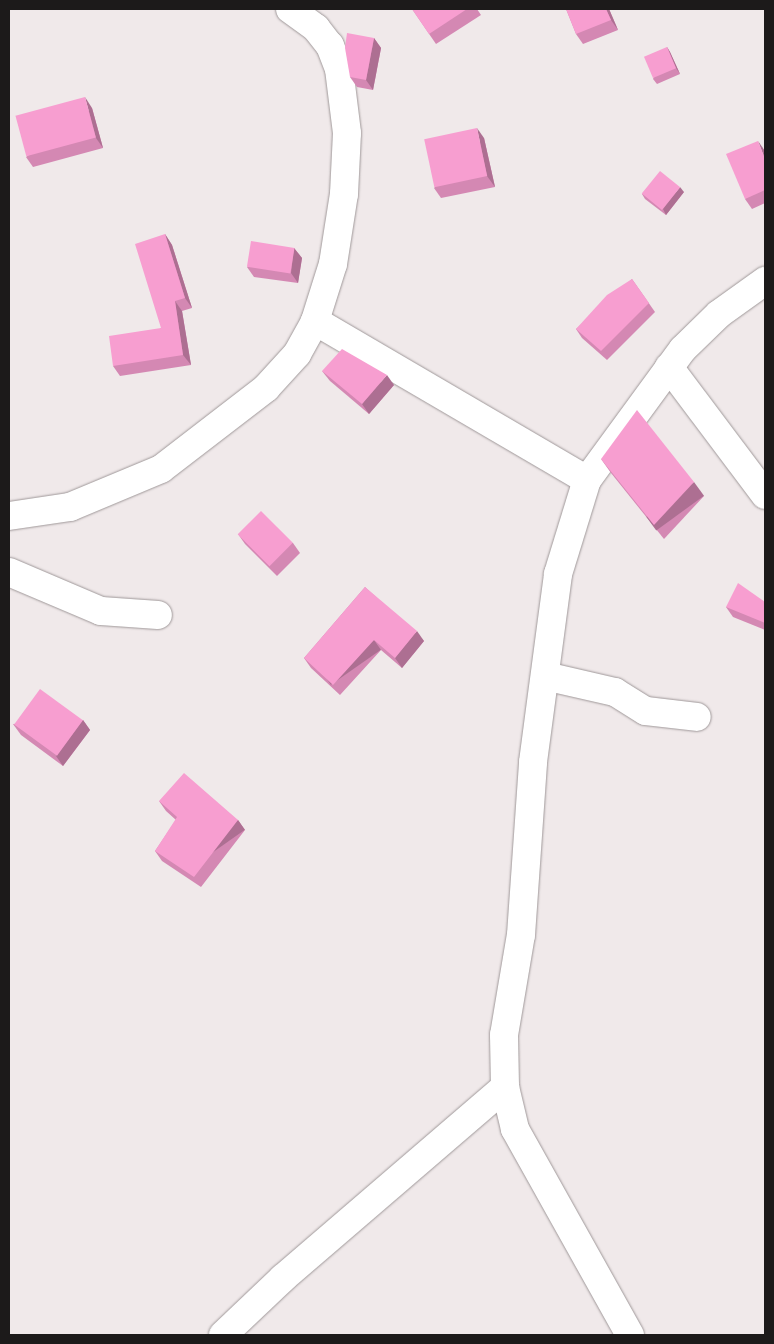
<!DOCTYPE html>
<html>
<head>
<meta charset="utf-8">
<style>
	body { margin:0 }
	#map { position:relative; width:774px; height:1344px; overflow:hidden; background:#f0e9ea; font-family:"DM Sans",sans-serif }
	div>[style] { position:absolute }
	.roads { filter:drop-shadow(0 0 1px #9f9899) drop-shadow(0 0 1px #9f9899) }
	.street>* { height:28px; margin:-14px; padding:0 14px; transform-origin:14px; border-radius:14px; background:#fff }
	.wall>* { inset:0; background:#d488b3 }
	.shaded-wall>* { inset:0; background:#ad6f92; transform-origin:0 0 }
	.building>* { inset:0; background:#f79ed0; transform-origin:0 0 }
	span { translate:-50% -50%; white-space:nowrap; text-align:center; line-height:1.15; -webkit-text-stroke:4px #f0e9ea; paint-order:stroke }
	.frame { position:absolute; inset:0; border:10px solid #1c1a1a; pointer-events:none }
</style>
</head>
<body>
<div id="map">
	<div class="roads">
		<div class="street">
			<div style="left:315px;top:321px;width:315px;rotate:30.3deg"></div>
			<div style="left:669px;top:367px;width:160px;rotate:53.1deg"></div>
			<div style="left:9px;top:516px;width:62px;rotate:-8.4deg"></div>
			<div style="left:70px;top:507px;width:99px;rotate:-22.7deg"></div>
			<div style="left:161px;top:469px;width:133px;rotate:-37.6deg"></div>
			<div style="left:266px;top:388px;width:46px;rotate:-47.6deg"></div>
			<div style="left:297px;top:354px;width:38px;rotate:-61deg"></div>
			<div style="left:315px;top:321px;width:60px;rotate:-72.5deg"></div>
			<div style="left:333px;top:264px;width:71px;rotate:-81.1deg"></div>
			<div style="left:344px;top:194px;width:61px;rotate:-87.2deg"></div>
			<div style="left:347px;top:133px;width:64px;rotate:-97.1deg"></div>
			<div style="left:339px;top:69px;width:25px;rotate:-111deg"></div>
			<div style="left:330px;top:46px;width:23px;rotate:-128deg"></div>
			<div style="left:316px;top:28px;width:32px;rotate:-144deg"></div>
			<div style="left:9px;top:572px;width:100px;rotate:23deg"></div>
			<div style="left:101px;top:611px;width:57px;rotate:4deg"></div>
			<div style="left:545px;top:676px;width:72px;rotate:12.9deg"></div>
			<div style="left:615px;top:692px;width:36px;rotate:32deg"></div>
			<div style="left:646px;top:711px;width:51px;rotate:6.7deg"></div>
			<div style="left:223px;top:1335px;width:83px;rotate:-43.5deg"></div>
			<div style="left:283px;top:1278px;width:293px;rotate:-40.7deg"></div>
			<div style="left:630px;top:1335px;width:236px;rotate:-119.2deg"></div>
			<div style="left:515px;top:1129px;width:43px;rotate:-103.4deg"></div>
			<div style="left:505px;top:1087px;width:52px;rotate:-91.1deg"></div>
			<div style="left:504px;top:1035px;width:101px;rotate:-80.4deg"></div>
			<div style="left:521px;top:935px;width:173px;rotate:-86deg"></div>
			<div style="left:533px;top:762px;width:190px;rotate:-82.4deg"></div>
			<div style="left:558px;top:574px;width:98px;rotate:-72.9deg"></div>
			<div style="left:587px;top:480px;width:162px;rotate:-53.8deg"></div>
			<div style="left:683px;top:349px;width:50px;rotate:-44.2deg"></div>
			<div style="left:719px;top:314px;width:57px;rotate:-35.7deg"></div>
		</div>
	</div>
	<div class="wall">
		<div style="clip-path:polygon(412px 9px,477px 9px,481px 15px,436px 44px)"></div>
		<div style="clip-path:polygon(566px 9px,609px 9px,618px 30px,583px 44px,576px 34px)"></div>
		<div style="clip-path:polygon(374px 38px,381px 48px,373px 90px,357px 87px,350px 77px)"></div>
		<div style="clip-path:polygon(667px 47px,670px 52px,680px 74px,657px 84px,653px 79px)"></div>
		<div style="clip-path:polygon(92px 108px,103px 148px,33px 167px,26px 157px)"></div>
		<div style="clip-path:polygon(484px 138px,495px 187px,441px 198px,434px 188px)"></div>
		<div style="clip-path:polygon(765px 151px,765px 203px,752px 209px,745px 199px)"></div>
		<div style="clip-path:polygon(684px 192px,666px 215px,645px 199px,642px 194px)"></div>
		<div style="clip-path:polygon(165px 234px,172px 245px,192px 308px,182px 311px,191px 365px,120px 376px,113px 366px,161px 328px)"></div>
		<div style="clip-path:polygon(294px 248px,302px 258px,298px 283px,254px 277px,247px 267px)"></div>
		<div style="clip-path:polygon(632px 279px,655px 312px,607px 360px,582px 338px,576px 329px)"></div>
		<div style="clip-path:polygon(322px 371px,394px 385px,369px 414px,330px 381px)"></div>
		<div style="clip-path:polygon(601px 459px,704px 496px,664px 539px,611px 473px)"></div>
		<div style="clip-path:polygon(238px 534px,293px 543px,300px 553px,277px 576px,245px 544px)"></div>
		<div style="clip-path:polygon(365px 587px,424px 641px,402px 668px,381px 650px,340px 695px,311px 668px,304px 658px)"></div>
		<div style="clip-path:polygon(765px 602px,765px 630px,733px 617px,726px 607px)"></div>
		<div style="clip-path:polygon(83px 720px,90px 730px,63px 766px,21px 735px,13px 724px)"></div>
		<div style="clip-path:polygon(159px 801px,238px 820px,245px 830px,201px 887px,162px 861px,155px 851px,176px 820px,166px 811px)"></div>
	</div>
	<div class="shaded-wall">
		<div style="clip-path:polygon(606px 9px,609px 9px,618px 30px,611px 20px)"></div>
		<div style="clip-path:polygon(374px 38px,381px 48px,373px 90px,366px 80px)"></div>
		<div style="clip-path:polygon(667px 47px,670px 52px,680px 74px,676px 68px)"></div>
		<div style="clip-path:polygon(85px 97px,92px 108px,103px 148px,96px 138px)"></div>
		<div style="clip-path:polygon(477px 128px,484px 138px,495px 187px,487px 176px)"></div>
		<div style="clip-path:polygon(758px 141px,765px 151px,765px 159px)"></div>
		<div style="clip-path:polygon(680px 187px,684px 192px,666px 215px,663px 209px)"></div>
		<div style="clip-path:polygon(165px 234px,172px 245px,192px 308px,185px 298px)"></div>
		<div style="clip-path:polygon(294px 248px,302px 258px,298px 283px,291px 273px)"></div>
		<div style="clip-path:polygon(175px 301px,182px 311px,191px 365px,183px 355px)"></div>
		<div style="clip-path:polygon(387px 375px,394px 385px,369px 414px,362px 404px)"></div>
		<div style="left:694px;top:482px;width:17px;height:59px;rotate:54deg"></div>
		<div style="clip-path:polygon(417px 631px,424px 641px,402px 668px,395px 658px)"></div>
		<div style="left:374px;top:640px;width:12px;height:61px;rotate:55deg"></div>
		<div style="clip-path:polygon(83px 720px,90px 730px,63px 766px,56px 756px)"></div>
		<div style="left:238px;top:820px;width:12px;height:72px;rotate:55deg"></div>
	</div>
	<div class="building">
		<div style="clip-path:polygon(412px 9px,467px 9px,429px 34px)"></div>
		<div style="clip-path:polygon(566px 9px,606px 9px,611px 20px,576px 34px)"></div>
		<div style="clip-path:polygon(347px 33px,374px 38px,366px 80px,350px 77px,345px 48px)"></div>
		<div style="left:667px;top:47px;width:23px;height:25px;rotate:67deg"></div>
		<div style="left:85px;top:97px;width:42px;height:72px;rotate:75deg"></div>
		<div style="left:477px;top:128px;width:49px;height:54px;rotate:78deg"></div>
		<div style="clip-path:polygon(758px 141px,765px 159px,765px 190px,745px 199px,726px 154px)"></div>
		<div style="left:660px;top:171px;width:26px;height:29px;rotate:39deg"></div>
		<div style="clip-path:polygon(165px 234px,185px 298px,175px 301px,183px 355px,113px 366px,109px 336px,161px 328px,135px 244px)"></div>
		<div style="left:251px;top:241px;width:44px;height:26px;rotate:9deg"></div>
		<div style="clip-path:polygon(632px 279px,649px 303px,601px 351px,576px 329px,607px 295px)"></div>
		<div style="clip-path:polygon(342px 349px,387px 375px,362px 404px,322px 371px)"></div>
		<div style="clip-path:polygon(637px 410px,694px 482px,654px 525px,601px 459px)"></div>
		<div style="left:261px;top:511px;width:45px;height:33px;rotate:45deg"></div>
		<div style="clip-path:polygon(738px 583px,765px 602px,765px 623px,726px 607px)"></div>
		<div style="clip-path:polygon(365px 587px,417px 631px,395px 658px,374px 640px,333px 685px,304px 658px)"></div>
		<div style="left:40px;top:689px;width:53px;height:44px;rotate:36deg"></div>
		<div style="clip-path:polygon(184px 773px,238px 820px,194px 877px,155px 851px,177px 817px,159px 801px)"></div>
	</div>
	<div class="frame"></div>
</div>
</body>
</html>
